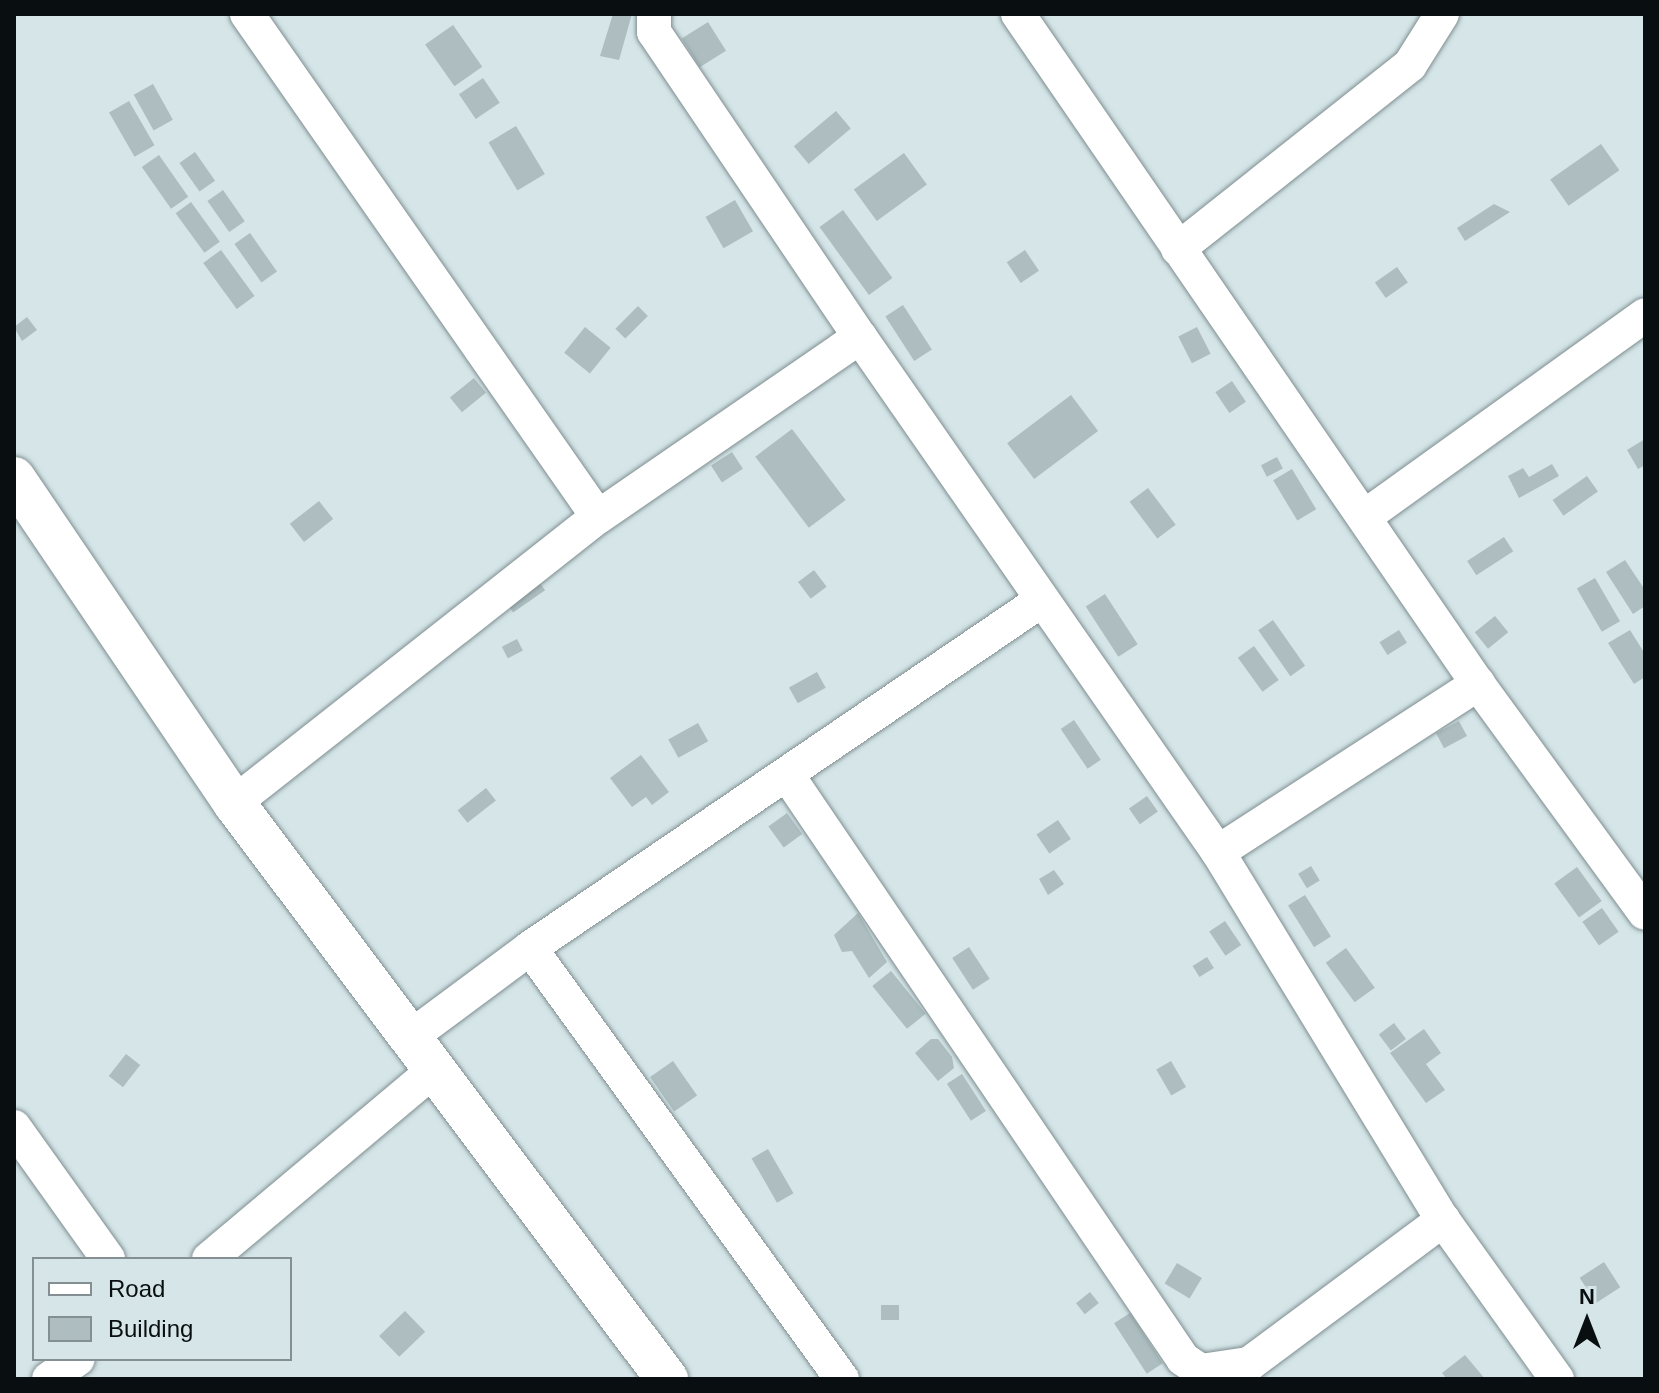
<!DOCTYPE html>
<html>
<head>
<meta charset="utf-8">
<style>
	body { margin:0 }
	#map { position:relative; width:1659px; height:1393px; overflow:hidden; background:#d5e5e8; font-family:Helvetica,sans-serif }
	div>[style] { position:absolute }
	.building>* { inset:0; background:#aebec0; transform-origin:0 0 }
	.roads { filter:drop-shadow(0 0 2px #7f8e90) drop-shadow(0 0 2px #7f8e90) }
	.minor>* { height:34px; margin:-17px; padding:0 17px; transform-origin:17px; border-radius:17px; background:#fff }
	.tertiary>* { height:42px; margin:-21px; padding:0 21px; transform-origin:21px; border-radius:21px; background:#fff }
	span { translate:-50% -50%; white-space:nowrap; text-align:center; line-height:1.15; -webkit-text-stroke:6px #d5e5e8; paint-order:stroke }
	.frame { position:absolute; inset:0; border:16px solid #090f10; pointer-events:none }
	.legend { position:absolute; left:32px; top:1257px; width:260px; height:104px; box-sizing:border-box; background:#d5e5e8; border:2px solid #838f92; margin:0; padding:10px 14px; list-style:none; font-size:24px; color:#090f10 }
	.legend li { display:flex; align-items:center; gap:16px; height:40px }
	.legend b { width:40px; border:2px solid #838f92 }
	.north { position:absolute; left:1547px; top:1281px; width:80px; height:80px; -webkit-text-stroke:6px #d5e5e8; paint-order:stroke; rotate:0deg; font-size:22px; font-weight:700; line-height:32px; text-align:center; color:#090f10 }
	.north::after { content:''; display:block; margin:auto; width:28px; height:36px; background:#090f10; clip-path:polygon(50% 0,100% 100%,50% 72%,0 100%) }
</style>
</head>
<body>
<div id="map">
	<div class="building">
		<div style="clip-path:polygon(613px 14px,632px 14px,619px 60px,600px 56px)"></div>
		<div style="left:708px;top:22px;width:34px;height:31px;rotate:58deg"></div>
		<div style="left:453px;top:25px;width:51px;height:34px;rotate:55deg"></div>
		<div style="left:483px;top:78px;width:30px;height:29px;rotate:56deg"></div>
		<div style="left:153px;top:84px;width:41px;height:22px;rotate:61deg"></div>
		<div style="left:129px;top:101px;width:51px;height:23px;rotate:60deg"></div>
		<div style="left:836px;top:111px;width:23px;height:55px;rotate:50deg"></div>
		<div style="left:516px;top:126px;width:56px;height:32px;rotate:59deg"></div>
		<div style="left:1601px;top:144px;width:32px;height:62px;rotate:55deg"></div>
		<div style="left:195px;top:152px;width:35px;height:19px;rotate:55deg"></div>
		<div style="left:904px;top:153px;width:39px;height:62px;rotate:54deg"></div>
		<div style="left:159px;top:155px;width:51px;height:21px;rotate:55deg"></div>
		<div style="left:223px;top:190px;width:38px;height:19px;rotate:55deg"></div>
		<div style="left:735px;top:200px;width:36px;height:34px;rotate:60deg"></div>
		<div style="left:191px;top:202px;width:49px;height:19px;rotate:54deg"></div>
		<div style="clip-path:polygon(1494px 204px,1510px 212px,1465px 241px,1457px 228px)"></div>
		<div style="left:843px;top:210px;width:84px;height:29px;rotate:54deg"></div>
		<div style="left:250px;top:233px;width:47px;height:19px;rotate:55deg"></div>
		<div style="left:221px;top:250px;width:57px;height:22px;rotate:54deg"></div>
		<div style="left:1025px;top:250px;width:25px;height:22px;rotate:56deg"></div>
		<div style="left:1397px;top:267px;width:19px;height:27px;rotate:55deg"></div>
		<div style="left:903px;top:305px;width:53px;height:21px;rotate:57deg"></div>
		<div style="left:638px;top:306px;width:14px;height:32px;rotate:45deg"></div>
		<div style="clip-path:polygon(27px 317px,37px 330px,22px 341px,14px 327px)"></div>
		<div style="left:585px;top:327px;width:33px;height:33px;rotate:39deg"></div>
		<div style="left:1197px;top:327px;width:30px;height:21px;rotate:63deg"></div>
		<div style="left:474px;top:378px;width:19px;height:31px;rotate:51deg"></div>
		<div style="left:1232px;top:381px;width:25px;height:20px;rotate:56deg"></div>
		<div style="left:1071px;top:395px;width:45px;height:80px;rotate:53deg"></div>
		<div style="left:792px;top:429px;width:89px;height:46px;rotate:53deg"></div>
		<div style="clip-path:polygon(1645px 439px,1645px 465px,1638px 469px,1627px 450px)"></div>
		<div style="left:732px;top:452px;width:20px;height:25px;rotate:57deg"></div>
		<div style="left:1277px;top:457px;width:13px;height:18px;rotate:63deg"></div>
		<div style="clip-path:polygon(1552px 464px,1559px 476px,1519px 498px,1508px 476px,1523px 468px,1529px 477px)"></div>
		<div style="left:1292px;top:469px;width:47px;height:22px;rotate:59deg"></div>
		<div style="left:1587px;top:476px;width:19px;height:42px;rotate:55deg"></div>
		<div style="left:1148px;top:488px;width:46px;height:23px;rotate:53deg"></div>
		<div style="left:319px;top:501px;width:23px;height:37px;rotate:52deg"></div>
		<div style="left:1504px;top:537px;width:17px;height:44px;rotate:57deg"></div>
		<div style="clip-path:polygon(1625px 560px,1645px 590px,1645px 606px,1633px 614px,1606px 572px)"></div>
		<div style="left:814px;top:570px;width:21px;height:20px;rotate:53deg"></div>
		<div style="left:533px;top:573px;width:21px;height:39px;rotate:55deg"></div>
		<div style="left:1595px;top:578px;width:50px;height:21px;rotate:60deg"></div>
		<div style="left:1105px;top:594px;width:60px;height:23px;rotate:57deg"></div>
		<div style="left:1495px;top:616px;width:21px;height:26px;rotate:51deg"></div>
		<div style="left:1273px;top:620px;width:56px;height:18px;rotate:55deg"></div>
		<div style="left:1399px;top:630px;width:15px;height:23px;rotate:58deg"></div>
		<div style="clip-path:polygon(1630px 630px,1645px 654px,1645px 677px,1634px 684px,1608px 643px)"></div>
		<div style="left:517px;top:639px;width:13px;height:17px;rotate:63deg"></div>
		<div style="left:1254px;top:646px;width:42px;height:20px;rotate:54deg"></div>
		<div style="left:817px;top:672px;width:18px;height:32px;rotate:61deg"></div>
		<div style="left:1074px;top:720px;width:48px;height:16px;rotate:56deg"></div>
		<div style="left:1459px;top:721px;width:17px;height:26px;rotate:62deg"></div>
		<div style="left:698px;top:723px;width:21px;height:34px;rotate:61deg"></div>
		<div style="clip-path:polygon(641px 755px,669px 792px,652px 805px,646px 797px,632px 807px,610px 778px)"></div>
		<div style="left:486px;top:788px;width:16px;height:36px;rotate:52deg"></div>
		<div style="left:1147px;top:796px;width:19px;height:22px;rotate:55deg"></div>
		<div style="left:787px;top:813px;width:26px;height:23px;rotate:54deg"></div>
		<div style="left:1058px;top:820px;width:23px;height:26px;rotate:56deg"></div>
		<div style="left:1311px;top:866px;width:17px;height:15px;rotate:59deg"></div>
		<div style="left:1577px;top:867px;width:42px;height:28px;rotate:54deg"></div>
		<div style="clip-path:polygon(1054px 870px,1064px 884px,1048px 895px,1039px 879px)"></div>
		<div style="left:1305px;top:895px;width:49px;height:20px;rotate:58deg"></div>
		<div style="left:1602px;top:908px;width:29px;height:24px;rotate:55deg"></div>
		<div style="clip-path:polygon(858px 913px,887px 962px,869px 978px,852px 951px,842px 952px,834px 935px)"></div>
		<div style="left:1225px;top:921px;width:29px;height:19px;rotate:56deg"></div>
		<div style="left:969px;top:947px;width:38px;height:20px;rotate:57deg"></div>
		<div style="left:1346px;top:948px;width:49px;height:25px;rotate:54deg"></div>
		<div style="left:1207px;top:957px;width:13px;height:17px;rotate:58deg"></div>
		<div style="left:891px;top:971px;width:55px;height:24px;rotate:51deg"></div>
		<div style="left:1394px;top:1023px;width:20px;height:19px;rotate:53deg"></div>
		<div style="clip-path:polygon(1424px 1029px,1441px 1053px,1426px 1064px,1445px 1090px,1426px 1103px,1390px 1053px)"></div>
		<div style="clip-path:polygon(931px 1039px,938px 1039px,952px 1057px,954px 1068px,938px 1081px,915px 1053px)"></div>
		<div style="left:126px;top:1054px;width:18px;height:28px;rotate:38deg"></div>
		<div style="left:673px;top:1061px;width:42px;height:28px;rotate:55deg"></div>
		<div style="left:1171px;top:1061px;width:30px;height:17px;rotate:60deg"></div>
		<div style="left:962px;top:1074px;width:44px;height:18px;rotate:57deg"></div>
		<div style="left:768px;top:1149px;width:51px;height:19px;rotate:60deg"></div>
		<div style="left:1604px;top:1262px;width:30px;height:29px;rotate:57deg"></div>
		<div style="left:1177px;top:1263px;width:29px;height:24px;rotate:31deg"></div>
		<div style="left:1090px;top:1292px;width:14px;height:18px;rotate:51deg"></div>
		<div style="left:881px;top:1305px;width:18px;height:15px"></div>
		<div style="left:405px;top:1311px;width:29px;height:36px;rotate:46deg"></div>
		<div style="left:1130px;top:1313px;width:60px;height:19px;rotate:57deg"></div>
		<div style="clip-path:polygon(1465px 1355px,1481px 1374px,1485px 1379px,1447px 1379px,1442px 1373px)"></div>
	</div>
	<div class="roads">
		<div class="minor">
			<div style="left:247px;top:14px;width:613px;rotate:55.09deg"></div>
			<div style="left:654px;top:14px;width:18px;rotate:90deg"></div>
			<div style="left:654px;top:32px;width:368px;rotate:56deg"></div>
			<div style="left:1018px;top:14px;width:813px;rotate:55.53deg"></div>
			<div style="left:1478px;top:684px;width:283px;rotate:53.9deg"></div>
			<div style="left:1178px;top:249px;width:296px;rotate:-38.4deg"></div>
			<div style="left:1410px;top:65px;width:60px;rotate:-57.9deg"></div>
			<div style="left:1367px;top:515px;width:342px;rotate:-35.7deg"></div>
			<div style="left:788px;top:776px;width:704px;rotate:55.88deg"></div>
			<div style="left:1183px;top:1359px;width:22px;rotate:34deg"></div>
			<div style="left:1201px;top:1371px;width:49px;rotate:-8.3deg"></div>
			<div style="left:1249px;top:1364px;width:242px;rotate:-36.6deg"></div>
			<div style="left:234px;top:803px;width:463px;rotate:-38.2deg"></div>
			<div style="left:598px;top:517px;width:318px;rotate:-34.5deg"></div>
			<div style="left:860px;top:337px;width:627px;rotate:55.2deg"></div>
			<div style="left:1218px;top:852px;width:431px;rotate:58.6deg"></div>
			<div style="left:1443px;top:1220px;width:196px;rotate:54.4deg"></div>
			<div style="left:1218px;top:852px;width:310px;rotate:-32.9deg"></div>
			<div style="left:530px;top:948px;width:532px;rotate:54.1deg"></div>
			<div style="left:409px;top:1038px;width:151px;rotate:-36.6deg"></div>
			<div style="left:530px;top:948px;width:619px;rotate:-34.2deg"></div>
			<div style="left:14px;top:1127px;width:162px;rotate:54.5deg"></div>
			<div style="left:209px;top:1259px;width:294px;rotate:-40deg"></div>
			<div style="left:49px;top:1379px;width:35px;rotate:-35deg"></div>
		</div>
		<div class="tertiary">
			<div style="left:14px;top:478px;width:392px;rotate:55.9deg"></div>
			<div style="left:234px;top:803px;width:721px;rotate:53.07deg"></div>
		</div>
	</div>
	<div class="frame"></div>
	<ul class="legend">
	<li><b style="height:10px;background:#fff"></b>Road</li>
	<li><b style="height:22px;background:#aebec0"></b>Building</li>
	</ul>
	<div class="north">N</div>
</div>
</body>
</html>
